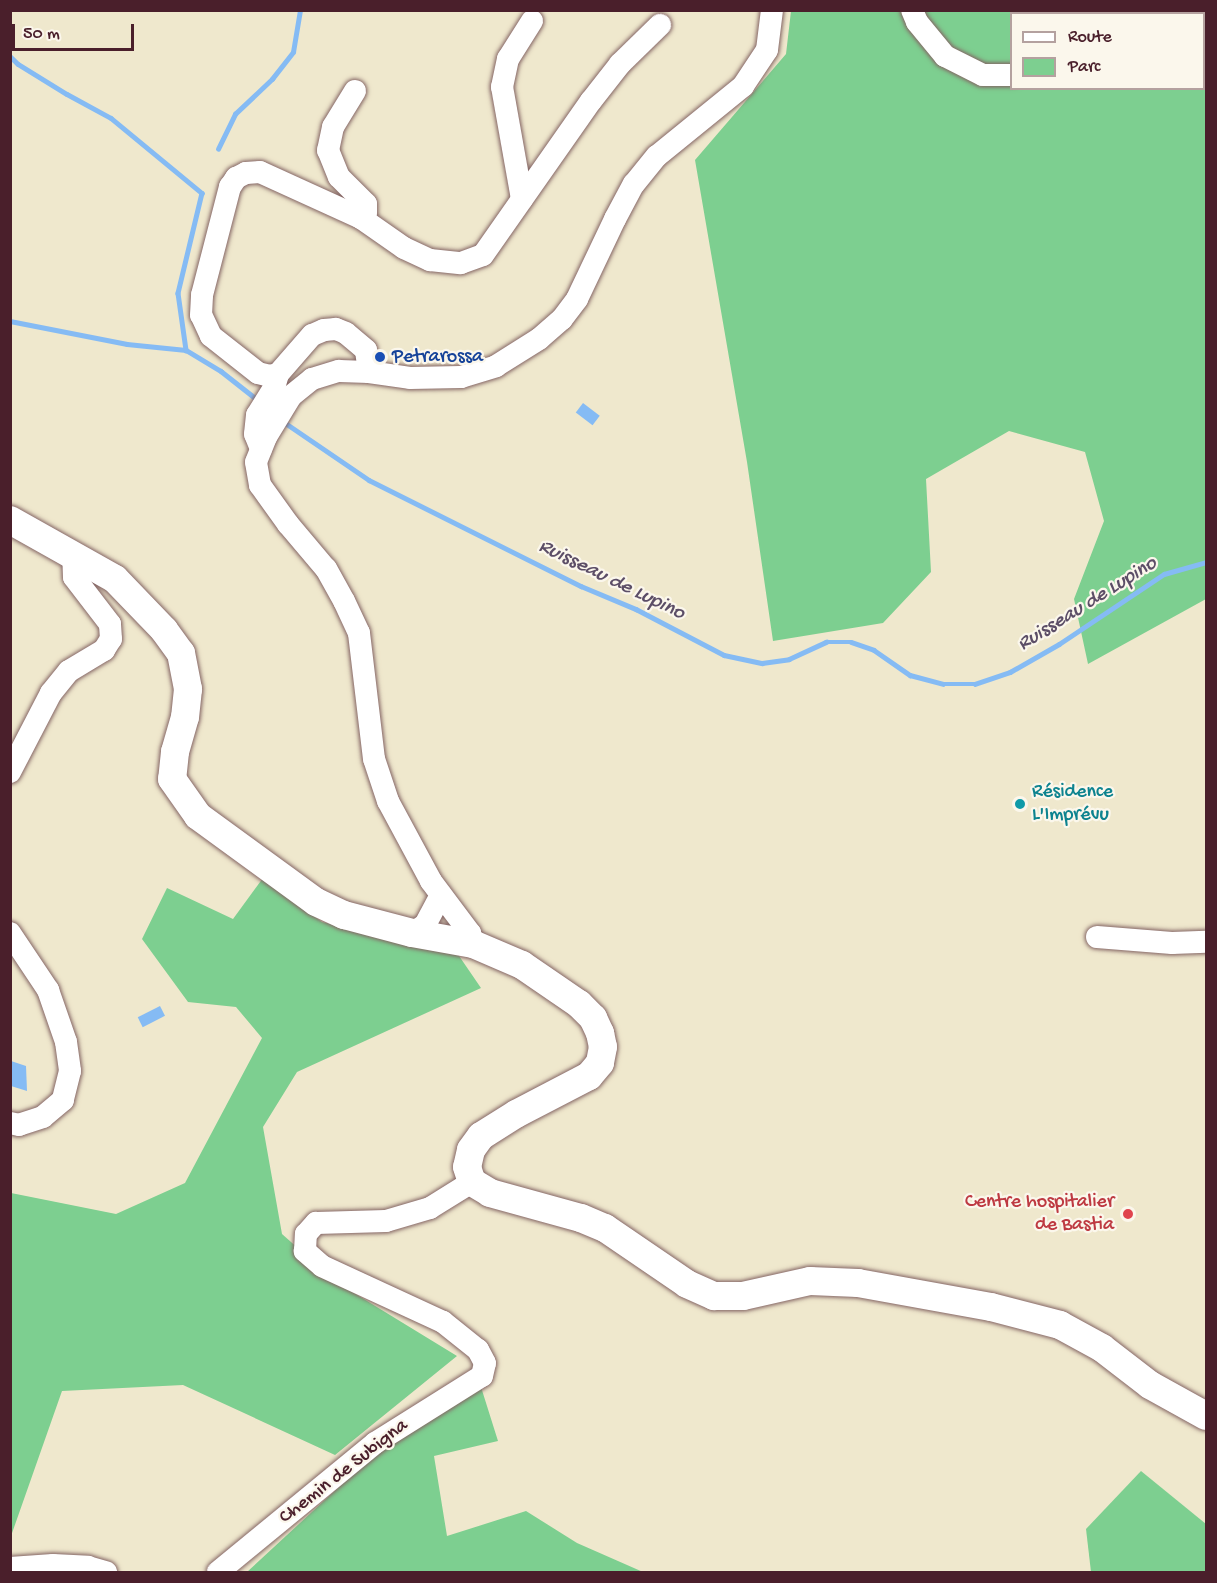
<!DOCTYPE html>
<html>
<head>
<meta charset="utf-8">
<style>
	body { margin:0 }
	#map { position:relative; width:1217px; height:1583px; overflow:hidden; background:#efe8cd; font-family:"Gochi Hand",sans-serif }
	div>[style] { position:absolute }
	.green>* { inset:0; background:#7dcf90 }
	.water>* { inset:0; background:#85bbf4; transform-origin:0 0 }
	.stream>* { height:4.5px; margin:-2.25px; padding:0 2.25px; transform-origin:2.25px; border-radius:2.25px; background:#85bbf4 }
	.roads { filter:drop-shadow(0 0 2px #846564) drop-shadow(0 0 2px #846564) }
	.minor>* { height:22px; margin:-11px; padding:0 11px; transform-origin:11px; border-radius:11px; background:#fff }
	.major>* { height:28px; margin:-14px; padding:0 14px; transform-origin:14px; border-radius:14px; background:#fff }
	.dots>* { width:16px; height:16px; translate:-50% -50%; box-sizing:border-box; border:3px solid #fbf7ec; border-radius:50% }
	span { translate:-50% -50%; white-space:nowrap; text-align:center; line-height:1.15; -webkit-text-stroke:4.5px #fbf7ec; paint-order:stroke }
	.transit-label { font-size:20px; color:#164399 }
	.left { translate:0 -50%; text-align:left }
	.culture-label { font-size:20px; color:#0d838f }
	.health-label { font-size:20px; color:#be3a42 }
	.right { translate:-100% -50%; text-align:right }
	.street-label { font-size:20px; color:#4a1f2b }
	.water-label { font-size:21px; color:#5c4e67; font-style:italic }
	.frame { position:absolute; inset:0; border:12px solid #4a1f2b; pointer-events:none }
	.legend { position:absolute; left:1010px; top:12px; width:195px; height:78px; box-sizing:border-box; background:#fbf7ec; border:2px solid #b4a19f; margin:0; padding:8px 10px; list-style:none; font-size:18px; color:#4a1f2b }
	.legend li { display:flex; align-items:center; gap:12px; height:30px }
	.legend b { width:30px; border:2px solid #b4a19f }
	.scale { position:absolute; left:12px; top:24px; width:122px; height:27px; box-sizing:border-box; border:3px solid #4a1f2b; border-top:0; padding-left:8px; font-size:18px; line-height:21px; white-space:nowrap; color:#4a1f2b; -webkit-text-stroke:4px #fbf7ec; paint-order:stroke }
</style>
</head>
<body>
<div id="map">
	<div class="green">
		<div style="clip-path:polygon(evenodd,791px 11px,1206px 11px,1206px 599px,1088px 664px,1074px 599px,1104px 521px,1085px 452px,1009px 431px,926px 479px,931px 572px,883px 623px,773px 641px,747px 462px,695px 160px,786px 54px,791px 11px,1012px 14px,1204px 14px,1204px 88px,1012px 88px,1012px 14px)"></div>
		<div style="clip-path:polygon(263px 878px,322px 922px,455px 950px,481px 988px,297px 1072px,263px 1127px,282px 1234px,336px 1282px,457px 1356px,335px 1455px,183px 1385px,62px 1391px,11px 1536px,11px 1193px,116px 1214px,185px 1183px,262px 1038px,236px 1007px,188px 1002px,142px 939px,167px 888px,233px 919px)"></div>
		<div style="clip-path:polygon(481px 1387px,498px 1441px,434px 1456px,447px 1536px,526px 1511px,577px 1543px,643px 1572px,247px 1572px,366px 1462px)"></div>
		<div style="clip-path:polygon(1141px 1471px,1206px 1524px,1206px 1572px,1091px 1572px,1086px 1529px)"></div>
	</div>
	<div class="water">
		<div style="left:583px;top:403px;width:21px;height:12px;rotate:37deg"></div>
		<div style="left:160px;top:1006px;width:11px;height:25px;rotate:63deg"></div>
		<div style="clip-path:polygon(11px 1061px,26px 1066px,27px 1091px,11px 1086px)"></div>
	</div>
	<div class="stream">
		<div style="left:10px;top:56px;width:11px;rotate:45deg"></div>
		<div style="left:18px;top:64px;width:57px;rotate:31.5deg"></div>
		<div style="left:67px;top:94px;width:50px;rotate:28.6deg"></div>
		<div style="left:111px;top:118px;width:118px;rotate:39.5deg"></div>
		<div style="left:202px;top:193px;width:103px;rotate:103.5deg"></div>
		<div style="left:178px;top:293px;width:58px;rotate:82deg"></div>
		<div style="left:218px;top:149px;width:39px;rotate:-64deg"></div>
		<div style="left:235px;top:114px;width:51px;rotate:-43.4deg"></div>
		<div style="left:272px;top:79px;width:34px;rotate:-52deg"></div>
		<div style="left:293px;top:52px;width:43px;rotate:-80.5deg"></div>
		<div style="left:10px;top:321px;width:119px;rotate:11.1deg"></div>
		<div style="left:127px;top:344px;width:59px;rotate:5.8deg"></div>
		<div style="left:186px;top:350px;width:41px;rotate:31deg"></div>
		<div style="left:221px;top:371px;width:48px;rotate:38.3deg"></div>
		<div style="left:284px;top:422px;width:103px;rotate:34.3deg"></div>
		<div style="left:369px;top:480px;width:237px;rotate:26.6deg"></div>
		<div style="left:581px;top:586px;width:60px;rotate:22.7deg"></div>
		<div style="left:636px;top:609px;width:99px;rotate:27.6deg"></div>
		<div style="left:724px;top:655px;width:39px;rotate:12deg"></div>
		<div style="left:762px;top:663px;width:27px;rotate:-8deg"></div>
		<div style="left:789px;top:659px;width:41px;rotate:-24.7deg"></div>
		<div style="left:826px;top:642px;width:25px"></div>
		<div style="left:851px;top:642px;width:24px;rotate:19deg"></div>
		<div style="left:874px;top:650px;width:44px;rotate:34.8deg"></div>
		<div style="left:910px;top:675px;width:34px;rotate:15deg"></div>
		<div style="left:943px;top:684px;width:32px"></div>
		<div style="left:975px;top:684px;width:37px;rotate:-19deg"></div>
		<div style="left:1010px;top:672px;width:56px;rotate:-29.7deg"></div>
		<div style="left:1059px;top:644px;width:126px;rotate:-33.7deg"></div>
		<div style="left:1164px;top:574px;width:44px;rotate:-15.9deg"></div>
	</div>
	<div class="roads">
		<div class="minor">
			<div style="left:912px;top:10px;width:13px;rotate:67deg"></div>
			<div style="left:917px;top:22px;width:44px;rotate:50.5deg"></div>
			<div style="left:945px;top:56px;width:42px;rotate:26.6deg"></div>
			<div style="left:983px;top:75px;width:29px"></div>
			<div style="left:1129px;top:14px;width:6px;rotate:-45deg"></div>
			<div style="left:355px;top:91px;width:42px;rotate:121.4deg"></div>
			<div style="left:333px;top:127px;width:24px;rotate:102deg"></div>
			<div style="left:328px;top:150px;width:29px;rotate:68deg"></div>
			<div style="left:339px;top:177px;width:38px;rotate:45deg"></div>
			<div style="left:366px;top:204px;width:8px;rotate:90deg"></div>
			<div style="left:366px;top:212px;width:8px;rotate:130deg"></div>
			<div style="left:522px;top:199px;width:114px;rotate:-100.1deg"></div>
			<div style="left:502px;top:87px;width:29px;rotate:-78deg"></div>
			<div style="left:508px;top:59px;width:45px;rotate:-57.7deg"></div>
			<div style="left:369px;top:372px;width:22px;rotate:-98deg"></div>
			<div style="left:366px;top:350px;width:26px;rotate:-140deg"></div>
			<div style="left:346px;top:333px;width:11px;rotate:-158deg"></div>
			<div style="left:336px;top:329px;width:12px;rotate:175deg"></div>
			<div style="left:324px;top:330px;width:13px;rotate:157deg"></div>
			<div style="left:312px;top:335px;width:52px;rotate:131.1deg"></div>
			<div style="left:278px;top:374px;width:8px;rotate:166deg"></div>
			<div style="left:270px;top:376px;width:12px;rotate:-166deg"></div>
			<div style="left:258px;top:373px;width:60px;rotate:-141.8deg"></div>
			<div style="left:211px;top:336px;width:23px;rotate:-115deg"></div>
			<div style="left:201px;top:315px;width:20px;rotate:-87deg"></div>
			<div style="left:202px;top:295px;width:112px;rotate:-75.5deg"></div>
			<div style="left:230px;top:187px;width:11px;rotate:-56deg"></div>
			<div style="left:236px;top:178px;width:11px;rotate:-27deg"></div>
			<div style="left:246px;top:173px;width:14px;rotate:-4deg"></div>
			<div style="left:260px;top:172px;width:111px;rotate:24.5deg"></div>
			<div style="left:361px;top:218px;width:52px;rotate:34.9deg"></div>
			<div style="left:404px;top:248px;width:29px;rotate:25deg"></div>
			<div style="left:430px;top:260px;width:31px;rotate:6deg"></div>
			<div style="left:461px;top:263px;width:23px;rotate:-20deg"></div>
			<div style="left:483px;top:255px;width:188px;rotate:-55deg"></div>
			<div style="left:591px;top:101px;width:47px;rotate:-51.9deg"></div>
			<div style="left:620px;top:64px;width:56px;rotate:-44.3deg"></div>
			<div style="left:261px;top:449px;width:16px;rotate:-112deg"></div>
			<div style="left:255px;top:434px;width:19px;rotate:-84deg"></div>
			<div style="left:257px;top:415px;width:32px;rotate:-58deg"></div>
			<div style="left:274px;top:388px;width:15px;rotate:-74deg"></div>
			<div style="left:10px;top:772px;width:89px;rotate:-62.6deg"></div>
			<div style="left:51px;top:693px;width:28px;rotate:-51deg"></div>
			<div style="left:69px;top:671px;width:41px;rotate:-31deg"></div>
			<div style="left:104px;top:650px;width:13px;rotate:-58deg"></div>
			<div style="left:111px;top:639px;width:15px;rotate:-94deg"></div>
			<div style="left:110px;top:624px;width:59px;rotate:-127.5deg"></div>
			<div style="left:74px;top:577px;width:24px;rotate:-92deg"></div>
			<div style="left:10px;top:933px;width:69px;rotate:56.3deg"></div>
			<div style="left:48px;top:990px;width:55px;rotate:70.9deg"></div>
			<div style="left:66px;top:1042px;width:29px;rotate:82deg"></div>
			<div style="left:70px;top:1071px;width:30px;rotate:104deg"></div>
			<div style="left:63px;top:1100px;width:26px;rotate:140deg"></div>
			<div style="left:43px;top:1117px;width:25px;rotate:162deg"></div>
			<div style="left:19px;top:1125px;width:9px;rotate:-167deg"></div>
			<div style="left:412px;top:933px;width:15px;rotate:-32deg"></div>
			<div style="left:425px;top:925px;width:34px;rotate:-62deg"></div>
			<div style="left:1097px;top:937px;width:75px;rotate:4.6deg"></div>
			<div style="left:1172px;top:943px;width:34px;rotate:-2deg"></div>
			<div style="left:473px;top:944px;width:11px;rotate:-105deg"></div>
			<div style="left:470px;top:933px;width:65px;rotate:-126.9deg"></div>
			<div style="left:431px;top:881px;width:91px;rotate:-118.3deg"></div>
			<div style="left:388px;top:801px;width:44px;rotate:-108.4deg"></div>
			<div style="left:374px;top:759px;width:127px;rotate:-96.8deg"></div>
			<div style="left:359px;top:633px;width:35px;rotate:-115deg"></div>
			<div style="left:344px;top:601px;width:37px;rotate:-119deg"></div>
			<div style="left:326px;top:569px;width:59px;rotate:-130.2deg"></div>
			<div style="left:288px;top:524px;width:48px;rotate:-125.7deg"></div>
			<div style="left:260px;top:485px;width:23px;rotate:-100deg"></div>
			<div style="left:256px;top:462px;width:27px;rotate:-68deg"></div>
			<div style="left:266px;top:437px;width:48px;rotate:-58.6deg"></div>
			<div style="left:291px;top:396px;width:27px;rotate:-39deg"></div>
			<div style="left:312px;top:379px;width:28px;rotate:-17deg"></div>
			<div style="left:339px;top:371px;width:30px;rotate:2deg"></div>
			<div style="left:369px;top:372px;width:41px;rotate:8.3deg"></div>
			<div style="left:410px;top:378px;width:51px;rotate:-1.1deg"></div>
			<div style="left:461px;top:377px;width:37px;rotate:-17deg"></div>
			<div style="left:496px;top:366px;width:51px;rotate:-32.1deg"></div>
			<div style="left:539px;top:339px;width:30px;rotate:-41deg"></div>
			<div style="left:562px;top:319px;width:25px;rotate:-53deg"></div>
			<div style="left:577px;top:299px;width:89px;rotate:-64.6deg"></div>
			<div style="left:615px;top:219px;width:40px;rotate:-62deg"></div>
			<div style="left:634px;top:184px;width:36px;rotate:-51deg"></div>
			<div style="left:657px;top:156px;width:111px;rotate:-39.1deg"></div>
			<div style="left:743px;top:86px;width:43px;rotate:-56.3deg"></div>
			<div style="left:767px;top:50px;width:40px;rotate:-82.9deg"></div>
			<div style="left:10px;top:1568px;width:43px;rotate:-4deg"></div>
			<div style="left:53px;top:1565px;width:35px;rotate:3deg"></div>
			<div style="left:88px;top:1567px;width:19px;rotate:16deg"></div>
			<div style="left:218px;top:1572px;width:203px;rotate:-39.4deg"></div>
			<div style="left:375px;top:1443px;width:126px;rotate:-32.1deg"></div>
			<div style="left:482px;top:1376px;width:13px;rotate:-77deg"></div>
			<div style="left:485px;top:1363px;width:15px;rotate:-118deg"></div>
			<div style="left:478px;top:1350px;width:45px;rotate:-141.3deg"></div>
			<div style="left:443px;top:1322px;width:133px;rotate:-155.2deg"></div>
			<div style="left:322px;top:1266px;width:23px;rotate:-139deg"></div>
			<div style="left:305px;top:1251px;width:17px;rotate:-87deg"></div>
			<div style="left:306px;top:1234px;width:15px;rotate:-48deg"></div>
			<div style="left:316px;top:1223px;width:70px;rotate:-1.6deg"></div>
			<div style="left:386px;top:1221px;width:46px;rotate:-16.5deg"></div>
			<div style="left:430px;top:1208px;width:49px;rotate:-31.8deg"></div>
		</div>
		<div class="major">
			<div style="left:10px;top:520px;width:120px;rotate:29.3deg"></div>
			<div style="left:115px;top:579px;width:71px;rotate:46.1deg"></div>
			<div style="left:164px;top:630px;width:29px;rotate:54deg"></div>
			<div style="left:181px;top:653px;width:37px;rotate:79deg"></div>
			<div style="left:188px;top:689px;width:28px;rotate:96deg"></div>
			<div style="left:185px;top:717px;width:36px;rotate:106deg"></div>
			<div style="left:175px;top:752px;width:27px;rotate:96deg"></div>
			<div style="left:172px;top:779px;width:45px;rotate:54.9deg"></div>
			<div style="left:198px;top:816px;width:146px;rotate:36.1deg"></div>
			<div style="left:316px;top:902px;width:31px;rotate:25deg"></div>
			<div style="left:344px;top:915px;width:70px;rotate:14.8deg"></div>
			<div style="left:412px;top:933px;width:62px;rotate:10.2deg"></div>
			<div style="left:473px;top:944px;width:53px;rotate:23.2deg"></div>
			<div style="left:522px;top:965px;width:69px;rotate:34.4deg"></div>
			<div style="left:579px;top:1004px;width:20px;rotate:45deg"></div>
			<div style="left:593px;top:1018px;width:17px;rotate:65deg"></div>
			<div style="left:600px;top:1033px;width:14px;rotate:78deg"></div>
			<div style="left:603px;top:1047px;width:16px;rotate:101deg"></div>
			<div style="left:600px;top:1063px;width:17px;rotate:130deg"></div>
			<div style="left:589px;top:1076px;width:82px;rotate:152.5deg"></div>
			<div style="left:516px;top:1114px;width:41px;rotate:147.8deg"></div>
			<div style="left:481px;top:1136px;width:17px;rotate:126deg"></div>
			<div style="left:471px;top:1150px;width:17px;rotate:103deg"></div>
			<div style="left:467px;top:1167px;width:16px;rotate:72deg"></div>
			<div style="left:472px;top:1182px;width:21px;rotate:31deg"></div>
			<div style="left:490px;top:1193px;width:94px;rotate:15.4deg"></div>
			<div style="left:581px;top:1218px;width:26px;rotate:23deg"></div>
			<div style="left:605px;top:1228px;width:99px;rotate:34.3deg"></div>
			<div style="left:687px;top:1284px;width:30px;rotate:24deg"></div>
			<div style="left:714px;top:1296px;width:29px"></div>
			<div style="left:743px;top:1296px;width:69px;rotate:-12.6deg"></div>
			<div style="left:810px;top:1281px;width:48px;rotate:2.4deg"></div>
			<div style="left:858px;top:1283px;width:135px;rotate:10.2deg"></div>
			<div style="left:991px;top:1307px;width:71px;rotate:14.6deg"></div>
			<div style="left:1060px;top:1325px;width:48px;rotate:28.7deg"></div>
			<div style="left:1102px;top:1348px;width:61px;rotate:37.6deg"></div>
			<div style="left:1150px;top:1385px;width:64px;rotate:29deg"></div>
		</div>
	</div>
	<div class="dots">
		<div style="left:380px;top:357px;background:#1a4fb4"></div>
		<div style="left:1020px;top:804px;background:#0f9aa8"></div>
		<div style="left:1128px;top:1214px;background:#e0444e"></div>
	</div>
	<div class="transit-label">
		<span class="left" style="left:392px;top:357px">Petrarossa</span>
	</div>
	<div class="culture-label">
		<span class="left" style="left:1032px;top:804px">Résidence<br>L'Imprévu</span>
	</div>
	<div class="health-label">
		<span class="right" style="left:1114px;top:1214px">Centre hospitalier<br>de Bastia</span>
	</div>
	<div class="street-label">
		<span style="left:344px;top:1472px;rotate:-38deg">Chemin de Subigna</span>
	</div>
	<div class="water-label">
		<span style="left:611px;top:581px;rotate:26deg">Ruisseau de Lupino</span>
		<span style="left:1088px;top:605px;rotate:-32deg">Ruisseau de Lupino</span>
	</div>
	<div class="frame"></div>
	<ul class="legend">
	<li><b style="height:8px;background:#fff"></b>Route</li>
	<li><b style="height:16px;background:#7dcf90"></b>Parc</li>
	</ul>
	<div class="scale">50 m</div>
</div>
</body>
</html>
